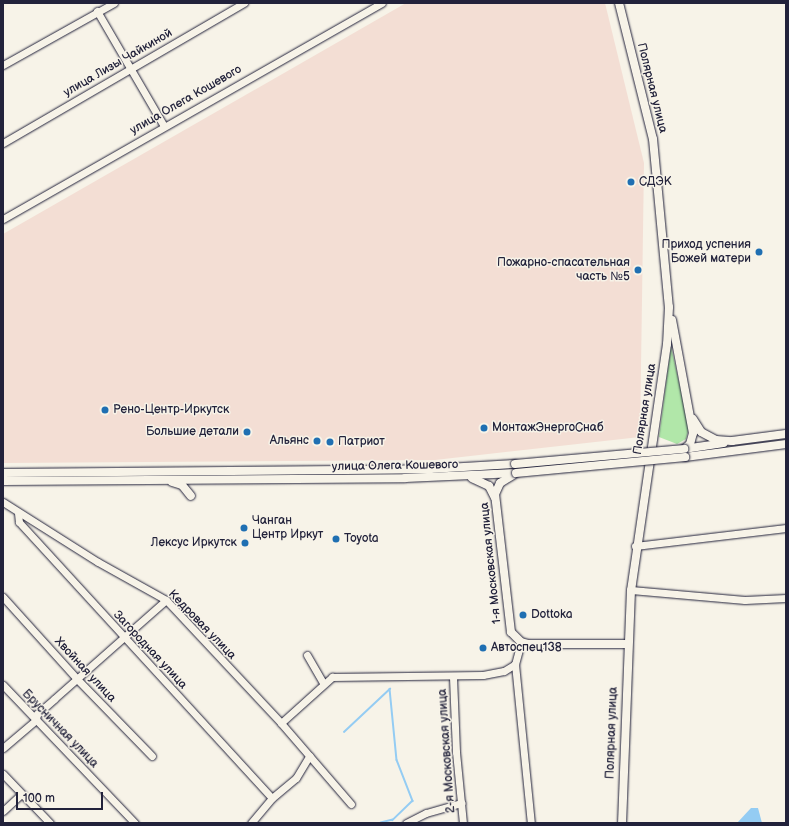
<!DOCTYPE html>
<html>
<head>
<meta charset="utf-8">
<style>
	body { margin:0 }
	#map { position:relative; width:789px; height:826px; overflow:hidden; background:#f7f3e8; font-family:"Balsamiq Sans",sans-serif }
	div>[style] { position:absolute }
	.built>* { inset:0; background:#f3ded4 }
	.green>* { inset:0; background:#b1e7a9 }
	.water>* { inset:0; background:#94ccf3 }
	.stream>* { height:1.5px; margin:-0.75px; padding:0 0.75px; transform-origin:0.75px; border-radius:0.75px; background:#94ccf3 }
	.roads { filter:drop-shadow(0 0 1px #22223b) drop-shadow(0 0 1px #22223b) }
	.minor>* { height:7px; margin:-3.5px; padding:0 3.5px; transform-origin:3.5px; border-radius:3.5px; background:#f7f3e8 }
	.major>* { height:8px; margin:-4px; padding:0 4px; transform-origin:4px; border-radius:4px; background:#f7f3e8 }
	.bridges { filter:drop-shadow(0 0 1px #22223b) drop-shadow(0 0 1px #22223b) }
	.major-bridge>* { height:8px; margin:-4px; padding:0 4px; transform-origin:4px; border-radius:4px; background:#f7f3e8 }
	.dots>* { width:11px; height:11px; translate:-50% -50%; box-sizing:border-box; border:2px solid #f7f3e8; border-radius:50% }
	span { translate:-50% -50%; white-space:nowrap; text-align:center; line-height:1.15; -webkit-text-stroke:3px #f7f3e8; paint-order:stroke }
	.street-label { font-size:12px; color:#22223b }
	.poi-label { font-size:12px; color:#22223b }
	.left { translate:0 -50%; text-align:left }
	.right { translate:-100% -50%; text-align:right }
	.frame { position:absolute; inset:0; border:4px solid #22223b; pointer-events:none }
	.scale { position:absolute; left:16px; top:792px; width:87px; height:18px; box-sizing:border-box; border:2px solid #22223b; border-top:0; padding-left:5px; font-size:12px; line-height:14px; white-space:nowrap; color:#22223b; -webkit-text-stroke:3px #f7f3e8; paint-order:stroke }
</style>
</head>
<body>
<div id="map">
	<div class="built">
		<div style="clip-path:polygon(406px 3px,605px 3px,644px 163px,640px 437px,435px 460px,3px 463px,3px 234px)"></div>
	</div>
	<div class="green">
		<div style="clip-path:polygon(671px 346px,689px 428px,686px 439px,677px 444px,659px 437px)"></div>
	</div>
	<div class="water">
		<div style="clip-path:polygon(751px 808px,758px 808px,762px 823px,737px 823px)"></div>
	</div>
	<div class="stream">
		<div style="left:344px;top:732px;width:63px;rotate:-43.1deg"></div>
		<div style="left:390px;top:689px;width:71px;rotate:84.4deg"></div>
		<div style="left:397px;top:760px;width:44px;rotate:68.7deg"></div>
		<div style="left:413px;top:801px;width:28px;rotate:136deg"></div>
		<div style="left:393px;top:820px;width:12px;rotate:166deg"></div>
	</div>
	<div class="roads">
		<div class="minor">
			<div style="left:97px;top:11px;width:133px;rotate:59.8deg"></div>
			<div style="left:3px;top:65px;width:127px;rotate:-29.2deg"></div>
			<div style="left:3px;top:143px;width:279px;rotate:-30.2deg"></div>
			<div style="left:3px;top:219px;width:436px;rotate:-29.7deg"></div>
			<div style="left:3px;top:502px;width:112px;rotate:32.3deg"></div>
			<div style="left:98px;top:562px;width:78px;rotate:29.2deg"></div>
			<div style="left:166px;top:600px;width:168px;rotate:46.9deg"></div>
			<div style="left:281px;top:723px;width:107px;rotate:49.2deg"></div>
			<div style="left:18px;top:513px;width:9px;rotate:84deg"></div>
			<div style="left:19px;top:522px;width:374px;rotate:47.5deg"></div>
			<div style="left:635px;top:546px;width:152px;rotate:-6.8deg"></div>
			<div style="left:631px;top:590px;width:114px;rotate:5deg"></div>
			<div style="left:745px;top:600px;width:41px;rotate:-2.8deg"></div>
			<div style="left:3px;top:597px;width:112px;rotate:47.9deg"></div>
			<div style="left:78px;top:680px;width:106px;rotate:45.8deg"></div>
			<div style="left:521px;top:642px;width:23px;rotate:105deg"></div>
			<div style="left:515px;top:664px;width:160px;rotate:84.3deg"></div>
			<div style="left:307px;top:655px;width:32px;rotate:60deg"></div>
			<div style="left:453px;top:677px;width:75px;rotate:87.7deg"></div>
			<div style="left:456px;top:752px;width:71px;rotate:84.4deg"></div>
			<div style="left:3px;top:685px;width:191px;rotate:46.3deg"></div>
			<div style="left:281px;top:723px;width:69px;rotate:-42deg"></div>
			<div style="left:332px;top:677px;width:151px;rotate:-0.8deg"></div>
			<div style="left:483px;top:675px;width:21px;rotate:-11deg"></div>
			<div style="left:504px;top:671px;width:13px;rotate:-32deg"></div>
			<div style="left:3px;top:748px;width:43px;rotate:-40.3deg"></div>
			<div style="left:36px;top:720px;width:6px;rotate:-81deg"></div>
			<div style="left:37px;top:714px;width:23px;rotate:-41deg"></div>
			<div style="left:54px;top:699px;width:149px;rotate:-41.5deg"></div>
			<div style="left:3px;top:774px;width:68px;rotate:46.2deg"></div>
			<div style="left:3px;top:811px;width:25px;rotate:-43deg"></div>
			<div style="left:251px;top:823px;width:33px;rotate:-50deg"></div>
			<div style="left:272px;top:798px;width:31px;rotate:-40deg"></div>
			<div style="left:296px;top:778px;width:26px;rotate:-59deg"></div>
			<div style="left:406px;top:823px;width:22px;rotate:-27deg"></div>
			<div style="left:426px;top:813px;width:37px;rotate:-16deg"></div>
		</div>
		<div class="major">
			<div style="left:619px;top:3px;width:140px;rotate:76deg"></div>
			<div style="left:653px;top:139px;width:169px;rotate:84.6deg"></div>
			<div style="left:669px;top:307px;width:37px;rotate:93deg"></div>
			<div style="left:667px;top:344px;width:249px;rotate:98.3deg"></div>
			<div style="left:631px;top:590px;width:233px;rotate:92.2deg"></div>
			<div style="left:672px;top:320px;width:115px;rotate:79.5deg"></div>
			<div style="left:693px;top:433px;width:11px;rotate:105deg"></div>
			<div style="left:690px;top:444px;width:8px;rotate:140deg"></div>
			<div style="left:693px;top:419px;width:15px;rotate:58deg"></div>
			<div style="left:701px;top:432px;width:17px;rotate:28deg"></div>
			<div style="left:716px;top:440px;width:16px;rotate:4deg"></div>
			<div style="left:732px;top:441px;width:54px;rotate:-7.4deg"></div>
			<div style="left:684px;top:449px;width:40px;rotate:-8.5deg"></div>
			<div style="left:685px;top:457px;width:102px;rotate:-7.3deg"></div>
			<div style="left:3px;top:473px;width:427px;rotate:-0.5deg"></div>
			<div style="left:430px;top:469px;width:85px;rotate:-3.4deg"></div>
			<div style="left:513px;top:475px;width:15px;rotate:148deg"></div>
			<div style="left:500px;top:483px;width:12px;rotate:114deg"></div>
			<div style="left:495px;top:494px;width:139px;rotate:83.4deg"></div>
			<div style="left:511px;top:632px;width:14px;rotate:45deg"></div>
			<div style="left:521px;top:642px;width:7px;rotate:16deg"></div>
			<div style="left:528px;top:644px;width:99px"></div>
			<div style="left:472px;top:478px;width:19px;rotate:25deg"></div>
			<div style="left:489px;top:486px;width:13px;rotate:63deg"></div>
			<div style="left:3px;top:481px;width:402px;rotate:-0.4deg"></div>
			<div style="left:405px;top:478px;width:111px;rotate:-2.6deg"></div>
			<div style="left:172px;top:482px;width:10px;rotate:17deg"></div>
			<div style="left:182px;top:485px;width:14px;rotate:51deg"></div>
		</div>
	</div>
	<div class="bridges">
		<div class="major-bridge">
			<div style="left:515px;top:464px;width:170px;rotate:-5.1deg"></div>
			<div style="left:516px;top:473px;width:170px;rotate:-5.4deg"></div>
		</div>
	</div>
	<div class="dots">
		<div style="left:631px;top:182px;background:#1f6fb2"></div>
		<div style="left:759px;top:252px;background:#1f6fb2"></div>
		<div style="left:638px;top:270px;background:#1f6fb2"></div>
		<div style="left:105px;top:410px;background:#1f6fb2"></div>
		<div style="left:484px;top:428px;background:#1f6fb2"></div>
		<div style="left:247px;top:432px;background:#1f6fb2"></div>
		<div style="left:317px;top:441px;background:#1f6fb2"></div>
		<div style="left:330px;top:442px;background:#1f6fb2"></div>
		<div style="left:244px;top:528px;background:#1f6fb2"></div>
		<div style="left:336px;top:539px;background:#1f6fb2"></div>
		<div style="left:245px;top:543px;background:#1f6fb2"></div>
		<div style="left:523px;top:615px;background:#1f6fb2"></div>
		<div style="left:483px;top:648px;background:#1f6fb2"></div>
	</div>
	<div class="street-label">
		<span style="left:118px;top:63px;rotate:-30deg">улица Лизы Чайкиной</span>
		<span style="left:652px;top:88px;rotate:76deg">Полярная улица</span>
		<span style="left:186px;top:100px;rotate:-30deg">улица Олега Кошевого</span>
		<span style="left:645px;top:409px;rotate:-81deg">Полярная улица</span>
		<span style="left:395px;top:466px;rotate:-1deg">улица Олега Кошевого</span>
		<span style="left:491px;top:563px;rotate:-96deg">1-я Московская улица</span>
		<span style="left:202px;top:625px;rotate:46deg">Кедровая улица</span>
		<span style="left:150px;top:650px;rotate:47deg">Загородная улица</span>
		<span style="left:85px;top:670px;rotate:47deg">Хвойная улица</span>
		<span style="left:60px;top:729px;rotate:46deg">Брусничная улица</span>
		<span style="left:612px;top:733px;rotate:-88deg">Полярная улица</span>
		<span style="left:447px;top:751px;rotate:-94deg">2-я Московская улица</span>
	</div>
	<div class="poi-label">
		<span class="left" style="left:639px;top:182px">СДЭК</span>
		<span class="right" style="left:751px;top:252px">Приход успения<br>Божей матери</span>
		<span class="right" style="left:630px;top:270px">Пожарно-спасательная<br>часть №5</span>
		<span class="left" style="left:113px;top:410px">Рено-Центр-Иркутск</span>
		<span class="left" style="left:492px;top:428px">МонтажЭнергоСнаб</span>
		<span class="right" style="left:239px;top:432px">Большие детали</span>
		<span class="right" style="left:309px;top:441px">Альянс</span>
		<span class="left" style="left:338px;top:442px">Патриот</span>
		<span class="left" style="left:252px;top:528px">Чанган<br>Центр Иркут</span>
		<span class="left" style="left:344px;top:539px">Toyota</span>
		<span class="right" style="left:237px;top:543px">Лексус Иркутск</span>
		<span class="left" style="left:531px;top:615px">Dottoka</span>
		<span class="left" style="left:491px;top:648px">Автоспец138</span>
	</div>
	<div class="frame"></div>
	<div class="scale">100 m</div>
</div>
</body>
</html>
